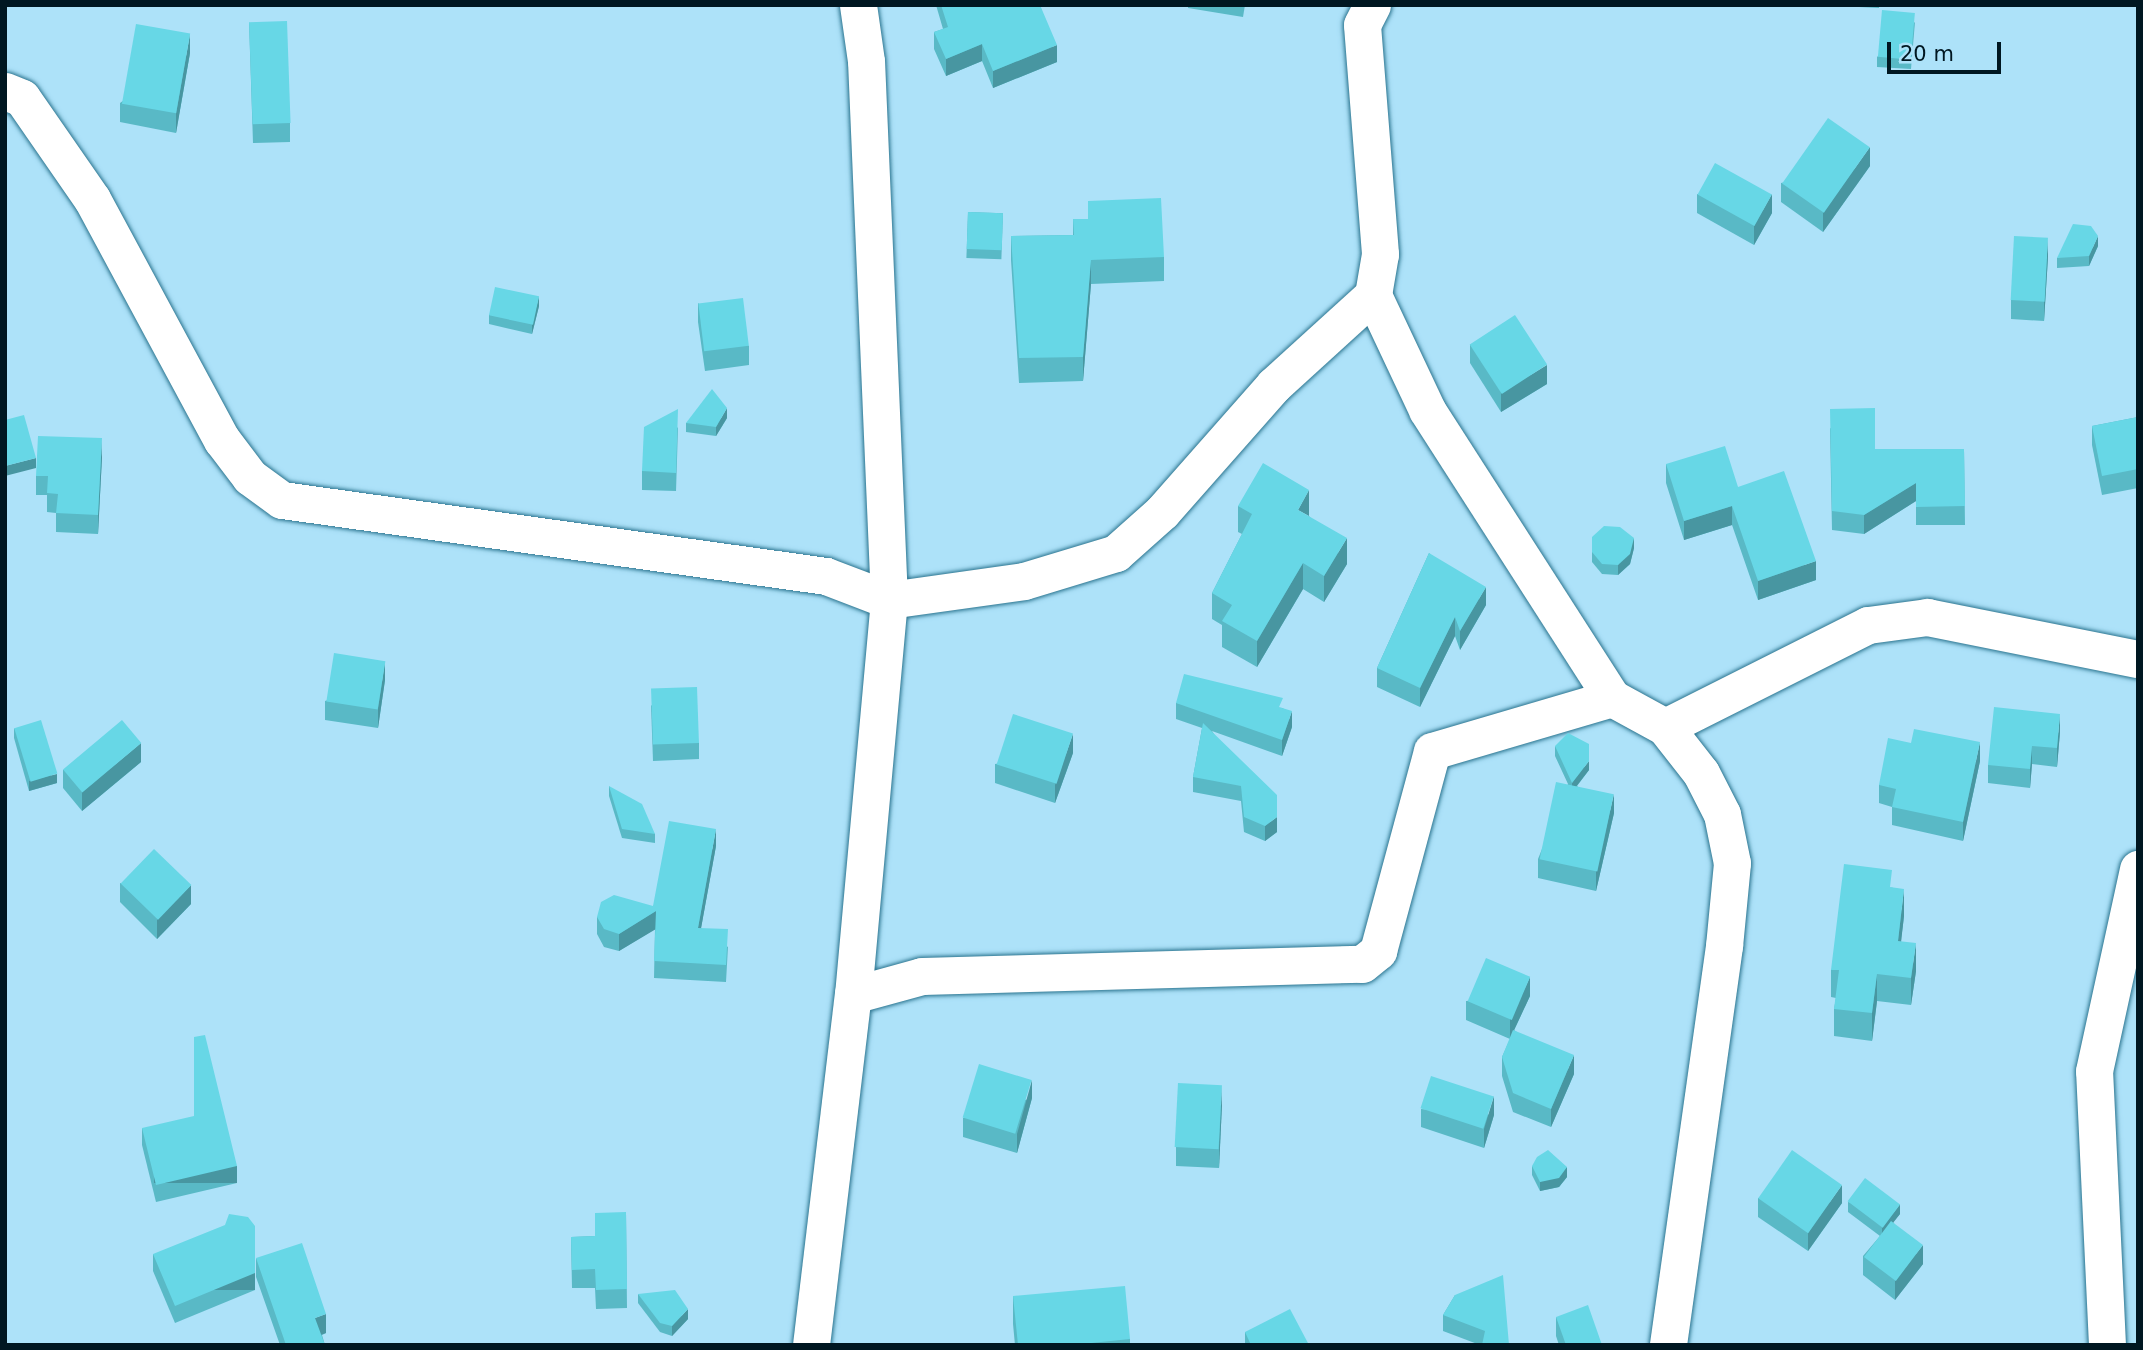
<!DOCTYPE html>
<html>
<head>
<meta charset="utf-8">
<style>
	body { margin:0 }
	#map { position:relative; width:2143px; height:1350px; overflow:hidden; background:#ade2f9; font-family:"DejaVu Sans",sans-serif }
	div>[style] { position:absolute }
	.roads { filter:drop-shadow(0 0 2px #2a748f) drop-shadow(0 0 2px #2a748f) }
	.minor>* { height:37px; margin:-18.5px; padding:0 18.5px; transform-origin:18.5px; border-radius:18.5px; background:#fff }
	.wall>* { inset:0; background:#59b9c6; transform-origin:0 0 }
	.shaded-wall>* { inset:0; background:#4896a1; transform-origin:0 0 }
	.building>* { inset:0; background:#67d7e6; transform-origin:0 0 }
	span { translate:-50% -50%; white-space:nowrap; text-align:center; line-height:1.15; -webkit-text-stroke:5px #ade2f9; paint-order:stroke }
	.frame { position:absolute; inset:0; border:7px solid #001721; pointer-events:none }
	.scale { position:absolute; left:1887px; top:42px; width:114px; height:32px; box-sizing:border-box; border:4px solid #001721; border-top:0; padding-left:9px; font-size:21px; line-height:24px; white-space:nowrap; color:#001721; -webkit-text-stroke:5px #ade2f9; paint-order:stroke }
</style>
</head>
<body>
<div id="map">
	<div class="roads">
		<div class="minor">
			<div style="left:1372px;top:5px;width:22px;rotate:117deg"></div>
			<div style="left:1362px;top:25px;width:230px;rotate:85.5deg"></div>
			<div style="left:1380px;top:254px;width:42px;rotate:99.7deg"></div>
			<div style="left:1373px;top:295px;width:127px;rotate:64.8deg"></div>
			<div style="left:1427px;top:410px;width:342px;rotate:57.3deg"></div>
			<div style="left:1612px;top:698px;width:60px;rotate:28.7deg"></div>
			<div style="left:1665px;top:727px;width:58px;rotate:52deg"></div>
			<div style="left:1701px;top:773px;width:46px;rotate:62.9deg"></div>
			<div style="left:1722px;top:814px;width:50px;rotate:78.5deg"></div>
			<div style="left:1732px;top:863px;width:83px;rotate:95.5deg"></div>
			<div style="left:1724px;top:946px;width:403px;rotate:98deg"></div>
			<div style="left:5px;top:91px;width:18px;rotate:22deg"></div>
			<div style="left:22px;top:98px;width:123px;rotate:55.3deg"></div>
			<div style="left:92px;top:199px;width:274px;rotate:61.7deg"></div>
			<div style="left:222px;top:440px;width:46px;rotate:52.9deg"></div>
			<div style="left:250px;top:477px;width:39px;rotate:36deg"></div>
			<div style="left:282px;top:500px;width:549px;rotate:7.95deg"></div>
			<div style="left:826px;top:576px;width:67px;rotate:20.9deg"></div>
			<div style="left:889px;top:600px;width:136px;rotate:-8deg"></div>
			<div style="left:1024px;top:581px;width:96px;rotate:-16.9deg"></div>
			<div style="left:1116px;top:553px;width:62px;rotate:-41.7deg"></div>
			<div style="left:1162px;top:512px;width:169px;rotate:-48.6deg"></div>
			<div style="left:1274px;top:385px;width:134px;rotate:-42.3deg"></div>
			<div style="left:1665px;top:727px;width:227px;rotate:-26.7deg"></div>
			<div style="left:1868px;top:625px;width:60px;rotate:-7.7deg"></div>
			<div style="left:1927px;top:617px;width:215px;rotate:11.3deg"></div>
			<div style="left:853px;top:995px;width:72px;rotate:-15.4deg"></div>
			<div style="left:922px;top:976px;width:440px;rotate:-1.6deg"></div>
			<div style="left:1362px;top:964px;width:21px;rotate:-39deg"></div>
			<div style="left:1378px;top:951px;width:207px;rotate:-74.9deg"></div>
			<div style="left:1432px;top:751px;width:188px;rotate:-16.4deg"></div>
			<div style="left:811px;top:1345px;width:353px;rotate:-83.2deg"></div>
			<div style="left:853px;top:995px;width:397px;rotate:-84.8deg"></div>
			<div style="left:889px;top:600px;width:539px;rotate:-92.44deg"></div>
			<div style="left:866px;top:61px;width:57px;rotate:-98.1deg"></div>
			<div style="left:2107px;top:1345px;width:274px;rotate:-92.7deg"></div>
			<div style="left:2094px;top:1071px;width:207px;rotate:-77.7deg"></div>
		</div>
	</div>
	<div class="wall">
		<div style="clip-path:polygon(936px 5px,1040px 5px,1057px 62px,993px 88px,982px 61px,946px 76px,934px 49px,934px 32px,943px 29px)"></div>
		<div style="clip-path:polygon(1188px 5px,1245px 5px,1243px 17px,1188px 8px)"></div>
		<div style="clip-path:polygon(1819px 5px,1879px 5px,1879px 8px)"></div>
		<div style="clip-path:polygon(249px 22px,290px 123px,290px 142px,253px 143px)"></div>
		<div style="clip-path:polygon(1915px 22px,1911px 69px,1877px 67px,1877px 57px)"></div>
		<div style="clip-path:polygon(190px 53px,176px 133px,120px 122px,120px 103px)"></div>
		<div style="clip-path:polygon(1870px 166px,1823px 232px,1781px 202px,1781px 183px)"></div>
		<div style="clip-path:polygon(1697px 194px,1772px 213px,1754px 245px,1697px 213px)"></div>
		<div style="clip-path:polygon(1088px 201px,1164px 257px,1164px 281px,1091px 284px,1083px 381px,1019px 383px,1011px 260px,1011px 236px,1073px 235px,1073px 219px,1088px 219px)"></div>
		<div style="left:968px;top:212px;width:35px;height:46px;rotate:2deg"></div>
		<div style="clip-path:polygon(2098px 246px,2089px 266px,2057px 268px,2057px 258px)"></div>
		<div style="clip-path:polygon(2048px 257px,2044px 321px,2011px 319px,2011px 300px)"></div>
		<div style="clip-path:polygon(698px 303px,749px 346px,749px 365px,705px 371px,698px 322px)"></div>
		<div style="clip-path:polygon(539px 306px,532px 334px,489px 324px,489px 315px)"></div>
		<div style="clip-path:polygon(1470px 344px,1547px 384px,1501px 412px,1470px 363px)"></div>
		<div style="clip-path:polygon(2138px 417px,2138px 488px,2102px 495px,2092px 445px,2092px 426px)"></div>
		<div style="clip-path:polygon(727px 418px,716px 436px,686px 432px,686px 423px)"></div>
		<div style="clip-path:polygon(678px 427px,676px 491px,642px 490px,642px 471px)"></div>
		<div style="clip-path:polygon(1830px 428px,1875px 449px,1964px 449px,1965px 525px,1916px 525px,1916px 501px,1864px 534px,1832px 530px)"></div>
		<div style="clip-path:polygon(102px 457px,98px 534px,56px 532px,56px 513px,47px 512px,47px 495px,36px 495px,36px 476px)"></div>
		<div style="clip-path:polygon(1666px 464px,1738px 487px,1816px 580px,1758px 600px,1732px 525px,1684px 540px,1666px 483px)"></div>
		<div style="clip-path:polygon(1238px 506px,1309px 516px,1347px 564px,1324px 602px,1303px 589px,1257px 667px,1222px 647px,1222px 625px,1212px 619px,1212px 593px,1242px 534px,1238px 532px)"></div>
		<div style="clip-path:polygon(1592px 537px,1634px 548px,1630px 564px,1618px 575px,1602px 574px,1592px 562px)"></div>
		<div style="clip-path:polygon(1429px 553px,1486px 605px,1460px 650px,1455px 636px,1420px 707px,1377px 687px,1377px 668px)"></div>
		<div style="clip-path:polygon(385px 680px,378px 728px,325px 720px,325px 701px)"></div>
		<div style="clip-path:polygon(1176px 703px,1283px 708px,1292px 727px,1282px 756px,1212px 731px,1277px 832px,1265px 841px,1244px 832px,1241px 801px,1193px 792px,1193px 777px,1202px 728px,1176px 719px)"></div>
		<div style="clip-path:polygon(651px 705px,699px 743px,699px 759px,653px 761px)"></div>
		<div style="clip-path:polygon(14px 728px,57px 783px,29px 791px,14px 738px)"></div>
		<div style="clip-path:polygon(2060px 732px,2057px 767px,2032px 764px,2030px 788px,1988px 783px,1988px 765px)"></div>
		<div style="clip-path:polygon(1555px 746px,1589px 770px,1577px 786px,1614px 813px,1596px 891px,1538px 878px,1538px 859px,1568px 784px,1555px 756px)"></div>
		<div style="clip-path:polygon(1073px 753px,1055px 803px,995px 783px,995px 764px)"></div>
		<div style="clip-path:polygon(1980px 761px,1963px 841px,1892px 825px,1892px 807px,1879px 803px,1879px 785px)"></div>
		<div style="clip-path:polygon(141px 762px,82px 811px,63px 788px,63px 770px)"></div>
		<div style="clip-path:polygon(609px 786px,655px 834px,655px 843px,622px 838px,609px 796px)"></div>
		<div style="clip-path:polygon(716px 846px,701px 928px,728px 947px,726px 982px,654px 978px,655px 929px,619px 951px,604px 947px,597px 934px,597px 917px,653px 906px)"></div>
		<div style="clip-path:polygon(120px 883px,191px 904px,157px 939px,120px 902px)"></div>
		<div style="clip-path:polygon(1892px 887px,1904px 916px,1901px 941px,1916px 971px,1911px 1005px,1877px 1001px,1872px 1041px,1834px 1036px,1834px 1009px,1836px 998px,1831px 997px,1831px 970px)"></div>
		<div style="clip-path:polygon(1530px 996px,1514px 1030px,1574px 1074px,1551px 1127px,1513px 1112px,1502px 1076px,1502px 1057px,1510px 1039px,1466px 1020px,1466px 1001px)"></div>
		<div style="clip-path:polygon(1032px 1098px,1017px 1153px,963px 1137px,963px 1118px)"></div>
		<div style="clip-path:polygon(1222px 1104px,1219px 1168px,1176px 1166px,1176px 1147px)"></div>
		<div style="clip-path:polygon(1421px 1109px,1494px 1115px,1484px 1148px,1421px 1127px)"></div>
		<div style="clip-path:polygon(142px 1128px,237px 1183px,156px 1202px,142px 1145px)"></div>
		<div style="clip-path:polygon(1532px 1166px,1567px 1177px,1559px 1187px,1540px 1191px,1532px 1175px)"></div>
		<div style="clip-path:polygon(1758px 1198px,1842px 1203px,1808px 1251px,1758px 1217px)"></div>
		<div style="clip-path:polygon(1848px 1202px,1900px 1214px,1893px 1222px,1923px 1264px,1895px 1300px,1863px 1275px,1863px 1256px,1880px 1236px,1848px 1212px)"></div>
		<div style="clip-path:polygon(626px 1212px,627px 1308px,596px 1309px,595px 1288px,572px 1288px,571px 1237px,595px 1236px)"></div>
		<div style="clip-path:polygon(153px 1254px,255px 1290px,175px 1323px,153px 1271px)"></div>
		<div style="clip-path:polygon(256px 1258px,326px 1333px,322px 1335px,325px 1345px,280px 1345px,256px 1277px)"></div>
		<div style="clip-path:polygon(638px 1294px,688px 1319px,672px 1336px,660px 1332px,638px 1303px)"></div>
		<div style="clip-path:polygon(1455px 1295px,1509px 1345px,1480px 1345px,1443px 1331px,1443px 1315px)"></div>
		<div style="clip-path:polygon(1013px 1296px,1130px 1339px,1130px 1345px,1015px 1345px,1013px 1324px)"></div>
		<div style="clip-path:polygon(1556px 1317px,1602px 1345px,1559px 1345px,1556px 1336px)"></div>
		<div style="clip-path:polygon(1245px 1332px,1309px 1345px,1245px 1345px)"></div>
	</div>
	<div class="shaded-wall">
		<div style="clip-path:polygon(190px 34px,190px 53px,176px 133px,176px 114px)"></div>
		<div style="clip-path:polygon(982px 44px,982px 61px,946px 76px,946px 59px)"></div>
		<div style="clip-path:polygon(1057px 45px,1057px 62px,993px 88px,993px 71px)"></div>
		<div style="clip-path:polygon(1870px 147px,1870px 166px,1823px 232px,1823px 213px)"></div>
		<div style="clip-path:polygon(1772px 194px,1772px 213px,1754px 245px,1754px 226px)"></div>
		<div style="clip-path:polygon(2098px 236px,2098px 246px,2089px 266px,2089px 256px)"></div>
		<div style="clip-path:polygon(2048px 238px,2048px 257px,2044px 321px,2044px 302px)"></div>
		<div style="clip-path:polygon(1091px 260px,1091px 284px,1083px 381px,1083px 357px)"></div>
		<div style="clip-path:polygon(539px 296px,539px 306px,532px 334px,532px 325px)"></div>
		<div style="clip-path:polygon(1547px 365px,1547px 384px,1501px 412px,1501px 393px)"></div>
		<div style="clip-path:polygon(727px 408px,727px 418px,716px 436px,716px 427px)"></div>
		<div style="clip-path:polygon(102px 438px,102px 457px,98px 534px,98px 515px)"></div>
		<div style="clip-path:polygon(36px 458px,36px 468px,5px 476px,5px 466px)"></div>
		<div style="clip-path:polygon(1916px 483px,1916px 501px,1864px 534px,1864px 515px)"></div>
		<div style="clip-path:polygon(1309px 490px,1309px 516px,1298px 510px)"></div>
		<div style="clip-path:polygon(1732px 506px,1732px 525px,1684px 540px,1684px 521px)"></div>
		<div style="clip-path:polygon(1347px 538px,1347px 564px,1324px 602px,1324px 576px)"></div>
		<div style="clip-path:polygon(1634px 538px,1634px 548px,1630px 564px,1618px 575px,1618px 565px)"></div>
		<div style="clip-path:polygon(1816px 561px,1816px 580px,1758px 600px,1758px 581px)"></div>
		<div style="clip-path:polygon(1303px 563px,1303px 589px,1257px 667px,1257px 641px)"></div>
		<div style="clip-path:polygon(1486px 587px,1486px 605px,1460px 650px,1460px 631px)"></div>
		<div style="clip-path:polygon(1455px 617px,1455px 636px,1420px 707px,1420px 688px)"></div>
		<div style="clip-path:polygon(385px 661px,385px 680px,378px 728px,378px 709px)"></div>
		<div style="clip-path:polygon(1292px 711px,1292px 727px,1282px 756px,1282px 740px)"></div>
		<div style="clip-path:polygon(2060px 714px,2060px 732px,2057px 767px,2057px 748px)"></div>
		<div style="clip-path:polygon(1073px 734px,1073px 753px,1055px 803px,1055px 785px)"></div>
		<div style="clip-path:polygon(1980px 742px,1980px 761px,1963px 841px,1963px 822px)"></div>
		<div style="clip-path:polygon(141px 743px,141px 762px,82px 811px,82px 792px)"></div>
		<div style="clip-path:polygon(2032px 746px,2032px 764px,2030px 788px,2030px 769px)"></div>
		<div style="clip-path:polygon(1589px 761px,1589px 770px,1572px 792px,1572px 783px)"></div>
		<div style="clip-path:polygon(57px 774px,57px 783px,29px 791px,29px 781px)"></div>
		<div style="clip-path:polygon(1614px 794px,1614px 813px,1596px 891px,1596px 872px)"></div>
		<div style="clip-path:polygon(1277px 817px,1277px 832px,1265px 841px,1265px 826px)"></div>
		<div style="clip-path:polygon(716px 829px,716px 846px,698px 945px,698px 928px)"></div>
		<div style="clip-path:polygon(191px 885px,191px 904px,157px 939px,157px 920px)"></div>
		<div style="clip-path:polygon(1904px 889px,1904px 916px,1898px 968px,1898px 941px)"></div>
		<div style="clip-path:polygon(656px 911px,656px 929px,619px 951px,619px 934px)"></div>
		<div style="clip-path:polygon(1916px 943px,1916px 971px,1911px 1005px,1911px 978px)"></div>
		<div style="clip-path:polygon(1877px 974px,1877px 1001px,1872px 1041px,1872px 1013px)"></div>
		<div style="clip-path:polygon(1530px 977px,1530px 996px,1510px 1039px,1510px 1020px)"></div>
		<div style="clip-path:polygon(1574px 1055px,1574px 1074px,1551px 1127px,1551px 1109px)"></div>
		<div style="clip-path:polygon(1032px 1080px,1032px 1098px,1017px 1153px,1017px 1134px)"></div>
		<div style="clip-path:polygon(1222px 1085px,1222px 1104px,1219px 1168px,1219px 1149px)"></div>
		<div style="clip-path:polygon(1494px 1096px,1494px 1115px,1484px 1148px,1484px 1129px)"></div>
		<div style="left:237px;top:1166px;width:17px;height:83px;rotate:90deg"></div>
		<div style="clip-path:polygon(1567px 1167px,1567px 1177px,1559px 1187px,1540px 1191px,1540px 1182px)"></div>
		<div style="clip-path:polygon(1842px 1185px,1842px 1203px,1808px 1251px,1808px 1233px)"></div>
		<div style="clip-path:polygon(1900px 1204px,1900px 1214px,1882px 1237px,1882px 1228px)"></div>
		<div style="clip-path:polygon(1923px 1245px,1923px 1264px,1895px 1300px,1895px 1281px)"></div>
		<div style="left:255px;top:1273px;width:17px;height:87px;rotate:90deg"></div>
		<div style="clip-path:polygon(688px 1309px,688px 1319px,672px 1336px,672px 1326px)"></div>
		<div style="clip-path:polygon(326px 1314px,326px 1333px,315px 1337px,315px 1318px)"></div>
	</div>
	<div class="building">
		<div style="clip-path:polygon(941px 5px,1040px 5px,1057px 45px,993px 71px,982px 44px,946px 59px,934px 32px,948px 27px)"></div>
		<div style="left:1882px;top:10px;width:33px;height:47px;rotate:5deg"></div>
		<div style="left:287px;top:21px;width:102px;height:38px;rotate:88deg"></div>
		<div style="left:136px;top:24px;width:55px;height:81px;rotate:10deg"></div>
		<div style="left:1828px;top:118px;width:51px;height:80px;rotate:35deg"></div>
		<div style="left:1715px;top:163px;width:65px;height:36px;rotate:29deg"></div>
		<div style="clip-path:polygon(1161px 198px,1164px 257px,1091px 260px,1083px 357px,1019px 358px,1011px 236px,1074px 235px,1073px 219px,1088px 219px,1088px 201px)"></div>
		<div style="left:968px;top:212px;width:35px;height:37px;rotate:2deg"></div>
		<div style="clip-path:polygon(2073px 224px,2091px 226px,2098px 236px,2089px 256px,2057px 258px)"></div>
		<div style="left:2014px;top:236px;width:34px;height:64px;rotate:3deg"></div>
		<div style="left:495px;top:287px;width:45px;height:29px;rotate:12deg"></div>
		<div style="left:743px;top:298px;width:48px;height:45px;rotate:83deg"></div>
		<div style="left:1515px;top:315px;width:59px;height:54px;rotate:57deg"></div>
		<div style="clip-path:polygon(712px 389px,727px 408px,716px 427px,686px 423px)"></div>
		<div style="clip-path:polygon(1875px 408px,1875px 449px,1964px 449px,1965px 506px,1916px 507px,1916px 483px,1864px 515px,1832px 511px,1830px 409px)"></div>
		<div style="clip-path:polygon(678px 409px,676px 473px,642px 471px,644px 427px)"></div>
		<div style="clip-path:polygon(24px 415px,36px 458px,5px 466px,5px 420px)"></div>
		<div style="clip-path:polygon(2138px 417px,2138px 469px,2102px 476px,2092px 426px)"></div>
		<div style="clip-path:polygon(38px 436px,102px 438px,98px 515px,56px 513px,58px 494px,47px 493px,48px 476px,36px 476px)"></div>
		<div style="clip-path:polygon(1725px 446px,1738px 487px,1784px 471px,1816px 561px,1758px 581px,1732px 506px,1684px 521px,1666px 464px)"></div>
		<div style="clip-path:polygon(1263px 463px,1309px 490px,1298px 510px,1347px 538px,1324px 576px,1303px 563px,1257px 641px,1222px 621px,1232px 605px,1212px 593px,1252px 514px,1238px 506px)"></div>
		<div style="clip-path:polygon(1604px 526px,1620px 527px,1634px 538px,1630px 554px,1618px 565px,1602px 564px,1592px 552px,1592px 537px)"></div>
		<div style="clip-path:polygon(1429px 553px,1486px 587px,1460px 631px,1455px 617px,1420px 688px,1377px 668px)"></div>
		<div style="left:334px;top:653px;width:52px;height:49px;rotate:9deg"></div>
		<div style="clip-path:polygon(1184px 674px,1283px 698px,1279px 707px,1292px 711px,1282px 740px,1176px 703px)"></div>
		<div style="left:697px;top:687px;width:56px;height:46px;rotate:88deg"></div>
		<div style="clip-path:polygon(1994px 707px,2060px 714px,2057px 748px,2032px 746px,2030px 769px,1988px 765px)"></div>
		<div style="left:1013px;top:714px;width:63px;height:53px;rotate:18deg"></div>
		<div style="left:41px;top:720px;width:56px;height:28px;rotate:73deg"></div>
		<div style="left:122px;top:720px;width:30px;height:77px;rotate:50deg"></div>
		<div style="clip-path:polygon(1203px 723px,1277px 795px,1277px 817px,1265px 826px,1244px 817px,1241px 786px,1193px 777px)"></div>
		<div style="clip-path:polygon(1914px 729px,1980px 742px,1963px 822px,1892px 807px,1896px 789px,1879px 785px,1888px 738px,1911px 743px)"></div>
		<div style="clip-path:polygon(1568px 733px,1589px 744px,1589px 761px,1572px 783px,1555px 746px)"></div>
		<div style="left:1556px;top:782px;width:59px;height:79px;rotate:12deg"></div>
		<div style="clip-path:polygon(609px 786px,642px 804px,655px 834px,622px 829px)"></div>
		<div style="clip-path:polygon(669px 821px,716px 829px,698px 928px,728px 929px,726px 965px,654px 961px,656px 911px,619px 934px,604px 929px,597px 917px,601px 902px,614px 895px,653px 906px)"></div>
		<div style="left:154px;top:849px;width:52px;height:48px;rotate:44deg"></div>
		<div style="clip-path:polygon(1844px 864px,1892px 870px,1890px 887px,1904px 889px,1898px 941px,1916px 943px,1911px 978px,1877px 974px,1872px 1013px,1834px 1009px,1839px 970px,1831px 970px)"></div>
		<div style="left:1486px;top:958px;width:48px;height:47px;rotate:23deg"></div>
		<div style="clip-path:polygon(1513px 1030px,1574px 1055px,1551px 1109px,1513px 1093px,1502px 1057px)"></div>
		<div style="clip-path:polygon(205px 1035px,237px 1166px,156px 1185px,142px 1128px,194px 1116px,194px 1037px)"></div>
		<div style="left:979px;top:1064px;width:55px;height:56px;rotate:17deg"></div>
		<div style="left:1431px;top:1076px;width:66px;height:34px;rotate:18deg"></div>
		<div style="left:1178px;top:1083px;width:44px;height:64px;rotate:3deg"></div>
		<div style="clip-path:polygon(1548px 1150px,1567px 1167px,1559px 1178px,1540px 1182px,1532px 1166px,1537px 1157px)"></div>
		<div style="left:1792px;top:1150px;width:61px;height:59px;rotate:35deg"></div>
		<div style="left:1865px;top:1178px;width:44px;height:29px;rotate:37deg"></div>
		<div style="clip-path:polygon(626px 1212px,627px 1289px,596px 1290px,595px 1269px,572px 1270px,571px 1237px,595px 1236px,595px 1213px)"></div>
		<div style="clip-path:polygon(229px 1214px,248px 1217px,255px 1226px,255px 1273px,175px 1306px,153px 1254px,225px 1225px)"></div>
		<div style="left:1891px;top:1221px;width:40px;height:45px;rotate:37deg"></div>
		<div style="clip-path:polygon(302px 1243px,326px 1314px,315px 1318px,325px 1345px,286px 1345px,256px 1258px)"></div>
		<div style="clip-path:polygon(1503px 1275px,1509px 1345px,1482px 1345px,1485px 1331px,1443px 1315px,1455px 1295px)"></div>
		<div style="clip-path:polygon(1125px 1286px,1130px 1339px,1072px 1345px,1018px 1345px,1013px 1296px)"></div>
		<div style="clip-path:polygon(675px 1290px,688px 1309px,672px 1326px,660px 1323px,638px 1294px)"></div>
		<div style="clip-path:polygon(1588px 1305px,1602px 1345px,1566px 1345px,1556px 1317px)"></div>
		<div style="clip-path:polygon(1290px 1309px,1309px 1345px,1251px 1345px,1245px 1332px)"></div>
	</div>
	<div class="frame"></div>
	<div class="scale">20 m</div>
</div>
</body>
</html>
